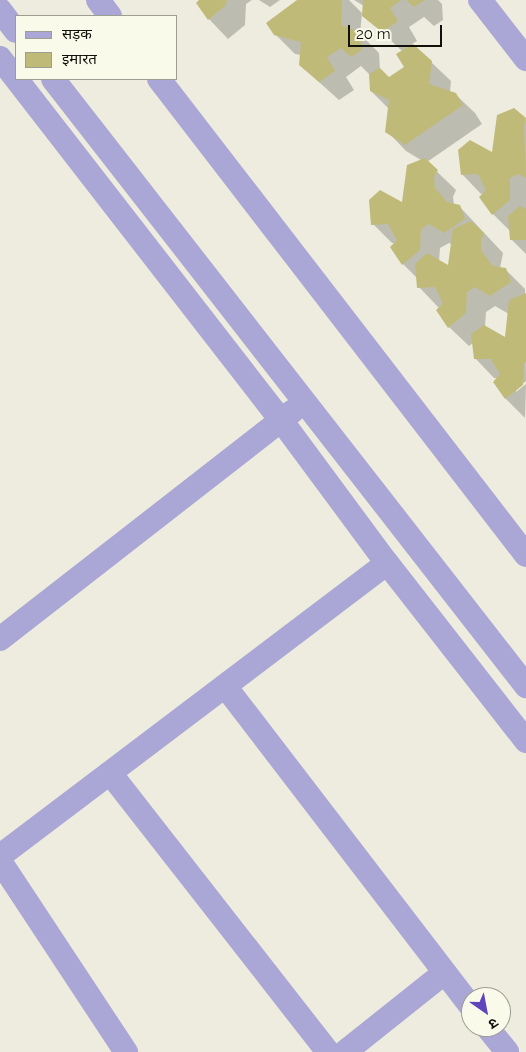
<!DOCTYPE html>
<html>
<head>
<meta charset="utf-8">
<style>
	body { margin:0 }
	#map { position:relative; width:526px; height:1052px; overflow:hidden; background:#edecde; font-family:Raleway,"Noto Sans Devanagari",sans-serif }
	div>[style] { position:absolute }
	.shadow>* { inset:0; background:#0003 }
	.building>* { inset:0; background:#c0ba78 }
	.minor>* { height:24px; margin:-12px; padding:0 12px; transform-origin:12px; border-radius:12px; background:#aaa6d5 }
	span { translate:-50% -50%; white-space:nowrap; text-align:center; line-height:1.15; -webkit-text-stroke:4px #fafaeb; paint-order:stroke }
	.legend { position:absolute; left:15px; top:15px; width:162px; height:65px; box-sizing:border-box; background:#fafaeb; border:1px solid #9d9d92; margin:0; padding:6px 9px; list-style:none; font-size:15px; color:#11110c }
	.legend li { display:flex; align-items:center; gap:10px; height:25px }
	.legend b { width:25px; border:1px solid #9d9d92 }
	.north { position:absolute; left:461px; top:987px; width:50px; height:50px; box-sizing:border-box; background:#fafaeb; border:1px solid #9d9d92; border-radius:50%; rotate:147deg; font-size:14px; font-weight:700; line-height:20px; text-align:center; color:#11110c }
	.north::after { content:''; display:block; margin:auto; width:18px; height:22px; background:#5f44bc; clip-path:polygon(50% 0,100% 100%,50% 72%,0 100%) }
	.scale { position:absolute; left:348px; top:25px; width:94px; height:22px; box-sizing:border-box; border:2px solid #11110c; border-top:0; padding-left:6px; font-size:15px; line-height:18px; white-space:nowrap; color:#11110c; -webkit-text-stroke:4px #fafaeb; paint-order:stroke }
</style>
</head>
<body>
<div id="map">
	<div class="shadow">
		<div style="clip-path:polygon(200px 0,252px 0,246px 4px,245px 25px,228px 39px,209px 19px,198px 3px)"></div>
		<div style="clip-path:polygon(259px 0,280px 0,270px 7px)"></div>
		<div style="clip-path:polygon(evenodd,299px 0,349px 0,364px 15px,364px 6px,354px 0,438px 0,442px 4px,443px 20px,434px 26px,424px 17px,409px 27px,417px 41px,412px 44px,451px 81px,450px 92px,455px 94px,475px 113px,482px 124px,427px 162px,456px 190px,453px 197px,454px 205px,459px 206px,503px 253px,500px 268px,505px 269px,525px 289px,526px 381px,516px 389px,516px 392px,526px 384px,525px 418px,506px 399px,494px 382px,498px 378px,494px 378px,475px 358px,473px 343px,469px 346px,449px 327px,437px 310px,441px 307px,438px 307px,419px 287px,418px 279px,403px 264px,391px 247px,395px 243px,392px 243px,373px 224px,403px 204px,421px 160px,406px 151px,387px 131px,389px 109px,371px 91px,370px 75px,361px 66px,346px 77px,354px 90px,339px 100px,300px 65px,301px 55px,295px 54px,275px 34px,299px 0,362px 13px,403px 52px,405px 68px,389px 78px,380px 70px,379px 53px,360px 34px,362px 13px,299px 0,449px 243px,452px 245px,449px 267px,439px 262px,440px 248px,449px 243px,299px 0,495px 306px,509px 314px,506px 339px,485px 327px,486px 312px,495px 306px)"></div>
		<div style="clip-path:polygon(514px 109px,526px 120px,526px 254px,512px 240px,511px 232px,493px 214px,485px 193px,481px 194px,462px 174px,493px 154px)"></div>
	</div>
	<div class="building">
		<div style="clip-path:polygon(199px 0,227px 0,226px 5px,208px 20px,196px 3px)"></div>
		<div style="clip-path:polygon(297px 0,342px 0,341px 25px,360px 32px,362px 50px,351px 57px,341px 48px,327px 57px,335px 71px,319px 82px,299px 65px,301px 42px,274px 35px,266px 23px)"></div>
		<div style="clip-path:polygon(363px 0,401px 0,390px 8px,398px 21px,382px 32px,362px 16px)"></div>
		<div style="clip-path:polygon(406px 0,425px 0,414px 7px)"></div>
		<div style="clip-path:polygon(413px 44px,432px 61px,429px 84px,456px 93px,463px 105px,405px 145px,385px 132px,389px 100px,370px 91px,369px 74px,380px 68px,389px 77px,404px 67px,396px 54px)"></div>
		<div style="clip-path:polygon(514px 108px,526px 118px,524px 127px,526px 178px,518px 174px,510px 178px,510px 200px,492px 215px,479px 197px,486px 190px,478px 174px,461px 175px,458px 150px,470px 140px,492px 152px,497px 115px)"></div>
		<div style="clip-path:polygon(425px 158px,438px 170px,434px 177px,435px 188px,447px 202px,460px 205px,465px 219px,444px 233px,429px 224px,421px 229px,420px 250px,402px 265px,390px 247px,397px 240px,388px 224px,371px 225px,369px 200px,380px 190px,402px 202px,407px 165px)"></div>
		<div style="clip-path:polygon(520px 206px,526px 209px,526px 240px,510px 240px,508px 216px)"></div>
		<div style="clip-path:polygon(471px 221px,484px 233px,481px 241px,481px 251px,493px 266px,506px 268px,511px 282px,490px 296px,475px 287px,467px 292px,466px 313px,448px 328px,436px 310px,443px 303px,435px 287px,417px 288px,415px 264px,427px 253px,448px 265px,453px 229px)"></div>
		<div style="clip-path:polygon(526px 293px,526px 362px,524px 363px,523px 385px,505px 399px,493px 382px,500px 374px,491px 359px,474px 359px,471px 334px,484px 325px,505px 337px,509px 300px)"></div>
	</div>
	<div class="minor">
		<div style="left:98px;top:0;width:20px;rotate:53deg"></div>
		<div style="left:480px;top:0;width:75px;rotate:52.1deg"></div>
		<div style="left:0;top:10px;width:26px;rotate:53deg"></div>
		<div style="left:0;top:58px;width:458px;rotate:52.2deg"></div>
		<div style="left:281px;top:420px;width:178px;rotate:53.5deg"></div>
		<div style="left:387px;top:563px;width:226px;rotate:52deg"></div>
		<div style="left:53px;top:79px;width:770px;rotate:52.07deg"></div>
		<div style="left:159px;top:79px;width:601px;rotate:52.37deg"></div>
		<div style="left:0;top:639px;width:371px;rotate:-37.9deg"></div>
		<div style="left:225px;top:686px;width:404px;rotate:52.5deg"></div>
		<div style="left:110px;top:773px;width:354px;rotate:52deg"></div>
		<div style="left:0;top:856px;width:485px;rotate:-37.1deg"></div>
		<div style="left:0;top:861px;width:229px;rotate:56.6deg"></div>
		<div style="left:487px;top:1027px;width:32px;rotate:51deg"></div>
		<div style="left:345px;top:1052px;width:127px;rotate:-38.6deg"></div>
	</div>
	<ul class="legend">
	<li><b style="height:6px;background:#aaa6d5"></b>सड़क</li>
	<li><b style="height:14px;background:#c0ba78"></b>इमारत</li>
	</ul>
	<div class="north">उ</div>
	<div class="scale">20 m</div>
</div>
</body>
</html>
